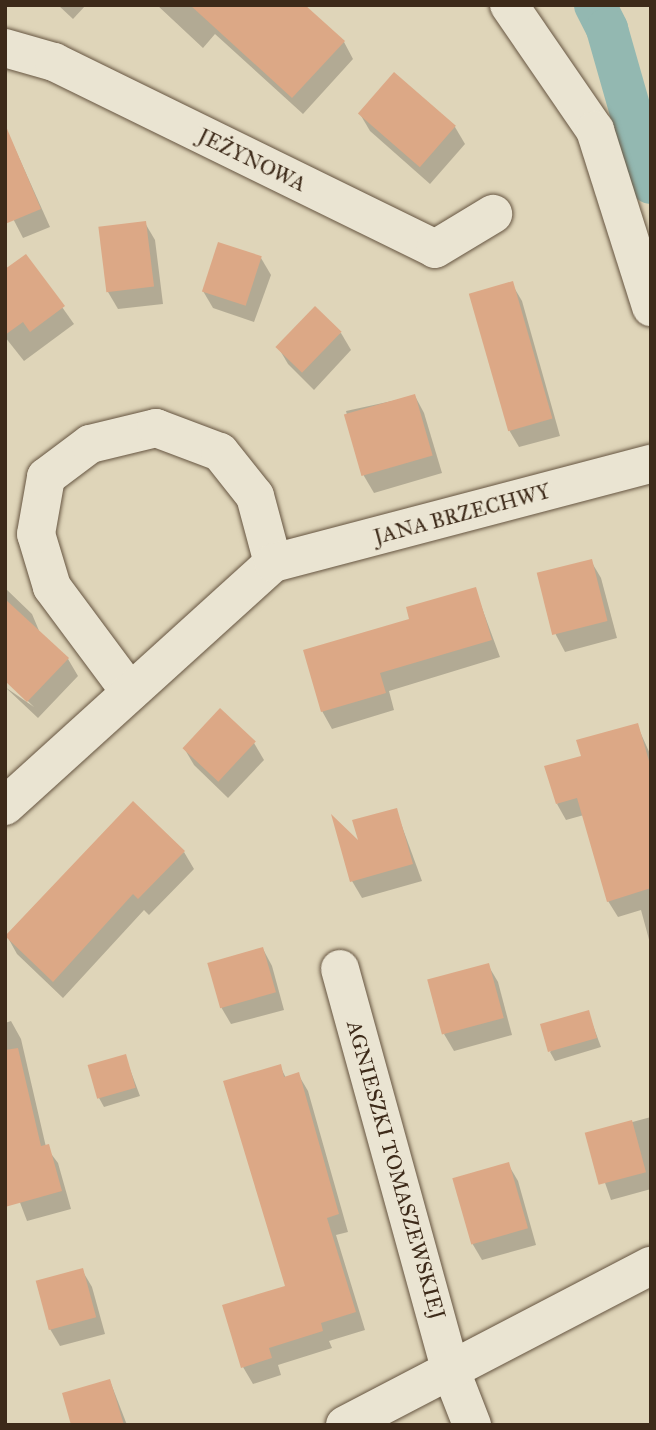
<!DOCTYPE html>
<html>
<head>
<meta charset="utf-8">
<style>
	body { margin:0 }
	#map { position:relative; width:656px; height:1430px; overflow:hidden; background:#dfd5b9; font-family:"IM FELL Great Primer",serif }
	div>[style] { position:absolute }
	.shadow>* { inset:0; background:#0003 }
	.canal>* { height:42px; margin:-21px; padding:0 21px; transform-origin:21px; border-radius:21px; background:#93b8b1 }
	.building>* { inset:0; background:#dca886; transform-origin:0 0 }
	.roads { filter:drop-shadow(0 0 2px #665541) drop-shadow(0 0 2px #665541) }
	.minor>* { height:38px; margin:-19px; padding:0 19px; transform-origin:19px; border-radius:19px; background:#eae4d2 }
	span { translate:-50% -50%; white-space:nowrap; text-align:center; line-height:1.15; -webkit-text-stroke:5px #eae4d2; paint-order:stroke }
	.street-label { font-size:21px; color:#3d2a19 }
	.frame { position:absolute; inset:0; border:7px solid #3d2a19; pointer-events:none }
</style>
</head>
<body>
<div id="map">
	<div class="shadow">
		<div style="clip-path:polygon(58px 5px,86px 5px,73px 19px)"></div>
		<div style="clip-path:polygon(157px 5px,279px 5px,344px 42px,353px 59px,303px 114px,215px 34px,203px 48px)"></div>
		<div style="clip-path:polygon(360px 114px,455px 127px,465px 144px,430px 184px,370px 131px)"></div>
		<div style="clip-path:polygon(12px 142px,50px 227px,23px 238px,5px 203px)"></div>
		<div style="clip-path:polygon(145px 223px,155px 240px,163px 304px,118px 309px,108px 292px)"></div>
		<div style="clip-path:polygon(26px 256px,74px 324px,24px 361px,5px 337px,5px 271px)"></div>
		<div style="clip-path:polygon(261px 258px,271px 275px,254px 322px,213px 308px,203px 291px)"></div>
		<div style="clip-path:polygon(512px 284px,522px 301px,560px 436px,519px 447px,509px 430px)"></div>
		<div style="clip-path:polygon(341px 333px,351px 350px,314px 390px,288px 364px,278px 347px)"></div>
		<div style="clip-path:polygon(415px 396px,424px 413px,442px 473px,374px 493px,364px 476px,346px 411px)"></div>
		<div style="clip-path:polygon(591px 561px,601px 578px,617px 638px,565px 652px,556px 635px,539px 575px)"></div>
		<div style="clip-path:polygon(5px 588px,32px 614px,40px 633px,68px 659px,78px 676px,38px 718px,5px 687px,34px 707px,5px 679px)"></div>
		<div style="clip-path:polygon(475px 589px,500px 657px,389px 691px,394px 710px,332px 729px,322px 711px,412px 620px)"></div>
		<div style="clip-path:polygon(637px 725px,651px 756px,651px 947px,641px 910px,618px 917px,608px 901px,584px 815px,566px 820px,557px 804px,583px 757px)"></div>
		<div style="clip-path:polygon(254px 743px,264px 760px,228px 798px,194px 765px,184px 748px)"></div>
		<div style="clip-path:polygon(396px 810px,422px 881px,362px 898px,352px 881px,362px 846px)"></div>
		<div style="clip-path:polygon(184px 852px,194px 869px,149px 915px,144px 910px,63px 998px,17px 954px,7px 936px)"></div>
		<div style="clip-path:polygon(263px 949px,272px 966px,284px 1010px,231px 1024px,221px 1007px)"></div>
		<div style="clip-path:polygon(488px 965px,498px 982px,512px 1035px,454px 1051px,444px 1034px)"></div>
		<div style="clip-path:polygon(588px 1012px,601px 1047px,555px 1061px,550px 1052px)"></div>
		<div style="clip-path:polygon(11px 1021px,21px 1039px,46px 1147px,58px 1163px,71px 1209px,27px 1221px,5px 1163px,5px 1023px)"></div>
		<div style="clip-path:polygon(125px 1056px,140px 1096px,104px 1107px,99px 1098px)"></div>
		<div style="clip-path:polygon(280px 1066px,286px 1078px,298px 1074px,308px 1091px,348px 1232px,336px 1235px,365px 1330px,329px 1341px,332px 1348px,278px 1365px,281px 1375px,253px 1384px,243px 1367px,287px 1287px)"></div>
		<div style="clip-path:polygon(651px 1117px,651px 1189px,611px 1200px,588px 1134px)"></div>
		<div style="clip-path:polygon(508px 1164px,518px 1181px,536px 1245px,482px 1260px,472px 1243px)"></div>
		<div style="clip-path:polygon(82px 1270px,92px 1287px,105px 1334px,60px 1346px,50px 1329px,38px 1282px)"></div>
		<div style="clip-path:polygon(110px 1381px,127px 1425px,73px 1425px)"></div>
	</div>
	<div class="canal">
		<div style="left:595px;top:5px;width:27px;rotate:63deg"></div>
		<div style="left:607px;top:29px;width:160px;rotate:74.1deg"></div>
	</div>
	<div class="building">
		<div style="clip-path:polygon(190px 5px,305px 5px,345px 41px,292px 98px)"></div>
		<div style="left:394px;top:72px;width:82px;height:55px;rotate:41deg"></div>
		<div style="clip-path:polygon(5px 124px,41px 209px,5px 224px)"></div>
		<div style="left:146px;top:221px;width:66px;height:48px;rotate:83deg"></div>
		<div style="left:218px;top:242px;width:46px;height:52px;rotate:18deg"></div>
		<div style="clip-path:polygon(26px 254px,65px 306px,30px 332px,23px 322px,5px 335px,5px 269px)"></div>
		<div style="left:513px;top:281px;width:143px;height:46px;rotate:74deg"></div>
		<div style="left:315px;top:306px;width:37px;height:57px;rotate:44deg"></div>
		<div style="left:415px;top:394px;width:64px;height:74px;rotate:74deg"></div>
		<div style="left:592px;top:559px;width:64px;height:57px;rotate:76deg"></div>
		<div style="clip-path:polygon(476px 587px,492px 640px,380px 673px,386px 693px,321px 712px,303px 650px,409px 619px,406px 607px)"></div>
		<div style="clip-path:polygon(5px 599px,69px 658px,27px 702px,5px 681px)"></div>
		<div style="left:220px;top:708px;width:49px;height:55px;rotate:43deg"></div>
		<div style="clip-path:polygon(638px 723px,651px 768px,651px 888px,607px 902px,577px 798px,556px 804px,544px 766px,581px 756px,576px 740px)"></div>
		<div style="clip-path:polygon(133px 801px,185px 851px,138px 899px,133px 894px,53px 982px,5px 936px)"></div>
		<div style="clip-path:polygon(397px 808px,413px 864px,350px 882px,331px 814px,358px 840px,352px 820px)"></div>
		<div style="left:263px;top:947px;width:47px;height:58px;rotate:74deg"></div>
		<div style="left:489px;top:963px;width:57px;height:64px;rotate:75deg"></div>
		<div style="left:589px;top:1010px;width:29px;height:51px;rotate:74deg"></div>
		<div style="clip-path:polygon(18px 1048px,41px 1146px,49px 1144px,62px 1191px,5px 1207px,5px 1050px)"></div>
		<div style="left:126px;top:1054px;width:35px;height:40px;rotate:74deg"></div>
		<div style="clip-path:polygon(281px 1064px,284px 1077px,299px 1072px,339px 1214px,327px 1218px,356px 1312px,321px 1323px,323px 1331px,269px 1348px,272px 1358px,241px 1368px,222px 1305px,285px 1286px,223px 1081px)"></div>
		<div style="left:632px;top:1120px;width:54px;height:49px;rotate:75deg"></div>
		<div style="left:509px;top:1162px;width:69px;height:59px;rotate:74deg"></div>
		<div style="left:83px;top:1268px;width:51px;height:49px;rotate:75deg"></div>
		<div style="clip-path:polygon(110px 1379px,124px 1425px,71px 1425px,62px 1393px)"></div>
	</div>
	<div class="roads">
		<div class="minor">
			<div style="left:509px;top:5px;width:152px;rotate:55.5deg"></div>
			<div style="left:595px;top:130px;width:186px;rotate:72.4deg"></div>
			<div style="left:5px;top:48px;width:51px;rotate:15.9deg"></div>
			<div style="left:54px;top:62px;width:424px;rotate:26.1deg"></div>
			<div style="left:435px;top:249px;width:68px;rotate:-31.1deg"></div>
			<div style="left:130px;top:692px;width:131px;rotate:-126.6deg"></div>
			<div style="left:52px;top:587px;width:55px;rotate:-106.8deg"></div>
			<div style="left:36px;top:534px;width:58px;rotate:-80deg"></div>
			<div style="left:46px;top:477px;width:55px;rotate:-36.9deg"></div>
			<div style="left:90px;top:444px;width:68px;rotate:-13.6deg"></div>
			<div style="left:156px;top:428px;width:68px;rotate:20.6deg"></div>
			<div style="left:220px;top:452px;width:56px;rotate:51.5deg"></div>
			<div style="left:255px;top:496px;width:69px;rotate:75deg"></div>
			<div style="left:5px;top:806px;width:362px;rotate:-42.2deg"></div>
			<div style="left:273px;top:563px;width:391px;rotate:-14.7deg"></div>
			<div style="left:340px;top:969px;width:417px;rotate:74.6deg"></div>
			<div style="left:451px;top:1371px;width:58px;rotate:68.7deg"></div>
			<div style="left:345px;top:1425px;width:345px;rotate:-27.5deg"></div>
		</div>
	</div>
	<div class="street-label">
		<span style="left:252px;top:160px;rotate:26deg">JEŻYNOWA</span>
		<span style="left:462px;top:514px;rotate:-15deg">JANA BRZECHWY</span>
		<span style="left:396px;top:1170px;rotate:74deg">AGNIESZKI TOMASZEWSKIEJ</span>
	</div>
	<div class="frame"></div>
</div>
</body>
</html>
